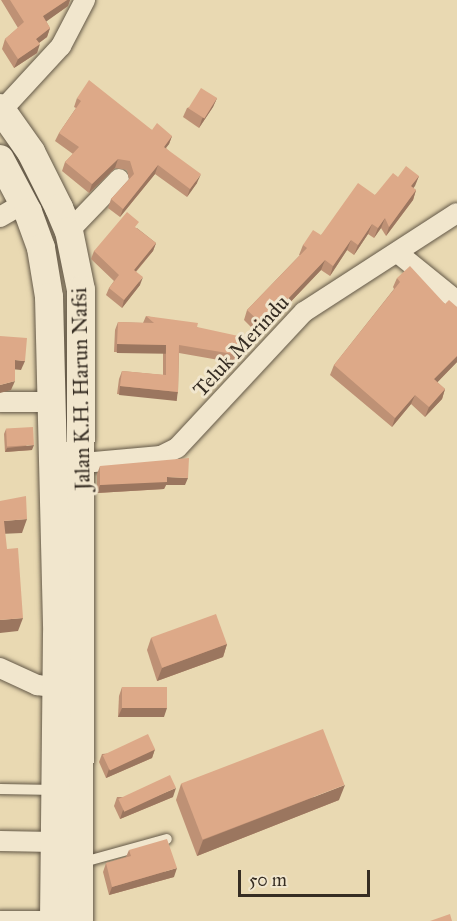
<!DOCTYPE html>
<html>
<head>
<meta charset="utf-8">
<style>
	body { margin:0 }
	#map { position:relative; width:457px; height:921px; overflow:hidden; background:#e9d9b2; font-family:"IM FELL Great Primer",serif }
	div>[style] { position:absolute }
	.roads { filter:drop-shadow(0 0 2px #635847) drop-shadow(0 0 2px #635847) }
	.service>* { height:10px; margin:-5px; padding:0 5px; transform-origin:5px; border-radius:5px; background:#f1e6cd }
	.minor>* { height:20px; margin:-10px; padding:0 10px; transform-origin:10px; border-radius:10px; background:#f1e6cd }
	.secondary>* { height:28px; margin:-14px; padding:0 14px; transform-origin:14px; border-radius:14px; background:#f1e6cd }
	.wall>* { inset:0; background:#be9175 }
	.shaded-wall>* { inset:0; background:#9b765f; transform-origin:0 0 }
	.building>* { inset:0; background:#dda988; transform-origin:0 0 }
	span { translate:-50% -50%; white-space:nowrap; text-align:center; line-height:1.15; -webkit-text-stroke:6px #f1e6cd; paint-order:stroke }
	.street-label { font-size:21px; color:#362d23 }
	.scale { position:absolute; left:238px; top:870px; width:132px; height:27px; box-sizing:border-box; border:3px solid #362d23; border-top:0; padding-left:8px; font-size:18px; line-height:21px; white-space:nowrap; color:#362d23; -webkit-text-stroke:4px #f1e6cd; paint-order:stroke }
</style>
</head>
<body>
<div id="map">
	<div class="roads">
		<div class="service">
			<div style="left:0;top:789px;width:56px;rotate:1deg"></div>
			<div style="left:80px;top:863px;width:90px;rotate:-15.4deg"></div>
			<div style="left:0;top:916px;width:54px"></div>
		</div>
		<div class="minor">
			<div style="left:2px;top:110px;width:87px;rotate:-47.3deg"></div>
			<div style="left:61px;top:46px;width:52px;rotate:-62.4deg"></div>
			<div style="left:0;top:217px;width:28px;rotate:-30deg"></div>
			<div style="left:69px;top:231px;width:72px;rotate:-46.1deg"></div>
			<div style="left:399px;top:254px;width:75px;rotate:39deg"></div>
			<div style="left:0;top:402px;width:52px"></div>
			<div style="left:83px;top:463px;width:78px;rotate:-5.1deg"></div>
			<div style="left:161px;top:456px;width:18px;rotate:-27deg"></div>
			<div style="left:177px;top:448px;width:186px;rotate:-47deg"></div>
			<div style="left:304px;top:312px;width:182px;rotate:-32.9deg"></div>
			<div style="left:0;top:668px;width:41px;rotate:24.7deg"></div>
			<div style="left:37px;top:685px;width:31px;rotate:7deg"></div>
			<div style="left:0;top:841px;width:54px;rotate:1.1deg"></div>
		</div>
		<div class="secondary">
			<div style="left:0;top:108px;width:54px;rotate:54.8deg"></div>
			<div style="left:31px;top:152px;width:63px;rotate:63.4deg"></div>
			<div style="left:59px;top:208px;width:25px;rotate:67deg"></div>
			<div style="left:69px;top:231px;width:60px;rotate:78.5deg"></div>
			<div style="left:81px;top:290px;width:631px;rotate:90.18deg"></div>
			<div style="left:0;top:159px;width:60px;rotate:62.2deg"></div>
			<div style="left:28px;top:212px;width:38px;rotate:70deg"></div>
			<div style="left:41px;top:248px;width:50px;rotate:80.7deg"></div>
			<div style="left:49px;top:297px;width:337px;rotate:88.6deg"></div>
			<div style="left:57px;top:634px;width:287px;rotate:90.6deg"></div>
		</div>
	</div>
	<div class="wall">
		<div style="clip-path:polygon(1px 0,70px 0,68px 6px,46px 21px,50px 28px,47px 37px,39px 43px,37px 53px,14px 68px,2px 49px,5px 39px,18px 28px)"></div>
		<div style="clip-path:polygon(77px 98px,152px 130px,172px 136px,169px 144px,166px 148px,197px 183px,187px 197px,155px 174px,120px 217px,108px 208px,111px 199px,129px 179px,127px 170px,115px 168px,89px 193px,62px 171px,65px 162px,73px 154px,55px 141px,59px 133px,76px 108px,74px 107px)"></div>
		<div style="clip-path:polygon(217px 98px,213px 107px,199px 128px,183px 117px,187px 108px)"></div>
		<div style="clip-path:polygon(419px 176px,413px 188px,416px 190px,413px 200px,386px 236px,381px 228px,374px 238px,368px 234px,354px 255px,347px 250px,330px 276px,321px 270px,259px 335px,244px 320px,247px 310px,300px 255px,299px 255px,303px 245px,321px 235px,375px 195px,398px 177px)"></div>
		<div style="clip-path:polygon(137px 228px,156px 243px,153px 251px,136px 272px,140px 285px,122px 308px,106px 295px,109px 288px,114px 281px,91px 259px,94px 251px)"></div>
		<div style="clip-path:polygon(397px 278px,445px 304px,457px 307px,457px 362px,437px 382px,445px 389px,442px 399px,425px 417px,411px 404px,392px 427px,330px 375px,334px 365px,394px 289px,393px 287px)"></div>
		<div style="clip-path:polygon(146px 316px,197px 327px,239px 355px,236px 363px,179px 353px,178px 392px,175px 400px,117px 394px,119px 379px,122px 371px,163px 375px,163px 353px,114px 352px,115px 330px,118px 322px,143px 323px)"></div>
		<div style="clip-path:polygon(6px 429px,32px 450px,5px 452px,4px 434px)"></div>
		<div style="clip-path:polygon(100px 466px,185px 485px,166px 485px,164px 489px,97px 493px,97px 474px)"></div>
		<div style="clip-path:polygon(151px 638px,227px 644px,223px 657px,157px 681px,147px 650px)"></div>
		<div style="clip-path:polygon(122px 687px,164px 717px,118px 717px,119px 696px)"></div>
		<div style="clip-path:polygon(155px 749px,152px 758px,106px 778px,99px 762px,102px 754px)"></div>
		<div style="clip-path:polygon(181px 784px,339px 800px,197px 856px,176px 800px)"></div>
		<div style="clip-path:polygon(117px 797px,173px 797px,120px 819px,114px 806px)"></div>
		<div style="clip-path:polygon(129px 850px,174px 877px,109px 895px,103px 872px,106px 863px,126px 857px)"></div>
	</div>
	<div class="shaded-wall">
		<div style="clip-path:polygon(67px 0,70px 0,68px 6px,40px 26px,43px 16px)"></div>
		<div style="clip-path:polygon(50px 28px,47px 37px,32px 48px,36px 39px)"></div>
		<div style="clip-path:polygon(40px 44px,37px 53px,14px 68px,18px 59px)"></div>
		<div style="clip-path:polygon(217px 98px,213px 107px,199px 128px,202px 119px)"></div>
		<div style="clip-path:polygon(172px 136px,169px 144px,160px 155px,164px 147px)"></div>
		<div style="clip-path:polygon(118px 159px,115px 168px,89px 193px,92px 184px)"></div>
		<div style="clip-path:polygon(158px 165px,155px 174px,120px 217px,123px 209px)"></div>
		<div style="clip-path:polygon(201px 174px,197px 183px,187px 197px,190px 189px)"></div>
		<div style="clip-path:polygon(419px 176px,415px 186px,407px 196px,411px 186px)"></div>
		<div style="clip-path:polygon(416px 190px,413px 200px,386px 236px,389px 227px)"></div>
		<div style="clip-path:polygon(385px 218px,381px 228px,374px 238px,378px 228px)"></div>
		<div style="clip-path:polygon(372px 224px,368px 234px,354px 255px,358px 245px)"></div>
		<div style="clip-path:polygon(351px 240px,347px 250px,330px 276px,333px 266px)"></div>
		<div style="clip-path:polygon(156px 243px,153px 251px,131px 277px,134px 270px)"></div>
		<div style="clip-path:polygon(325px 260px,321px 270px,259px 335px,263px 325px)"></div>
		<div style="clip-path:polygon(143px 277px,140px 285px,122px 308px,124px 300px)"></div>
		<div style="left:117px;top:344px;width:49px;height:9px;rotate:1deg"></div>
		<div style="clip-path:polygon(457px 356px,457px 362px,431px 389px,434px 379px)"></div>
		<div style="clip-path:polygon(15px 360px,25px 361px,21px 370px,11px 369px)"></div>
		<div style="clip-path:polygon(15px 381px,11px 390px,0 393px,0 385px)"></div>
		<div style="left:120px;top:386px;width:58px;height:9px;rotate:6deg"></div>
		<div style="clip-path:polygon(445px 389px,442px 399px,425px 417px,429px 407px)"></div>
		<div style="clip-path:polygon(415px 395px,411px 404px,392px 427px,395px 418px)"></div>
		<div style="clip-path:polygon(34px 445px,32px 450px,5px 452px,7px 448px)"></div>
		<div style="clip-path:polygon(167px 477px,188px 478px,185px 485px,166px 485px,164px 489px,97px 493px,100px 485px)"></div>
		<div style="clip-path:polygon(27px 519px,22px 533px,0 534px,4px 521px)"></div>
		<div style="clip-path:polygon(23px 618px,18px 631px,0 633px,0 620px)"></div>
		<div style="clip-path:polygon(227px 644px,223px 657px,157px 681px,162px 668px)"></div>
		<div style="clip-path:polygon(122px 708px,167px 708px,164px 717px,118px 717px)"></div>
		<div style="clip-path:polygon(155px 749px,152px 758px,106px 778px,109px 769px)"></div>
		<div style="clip-path:polygon(345px 785px,339px 800px,197px 856px,203px 840px)"></div>
		<div style="clip-path:polygon(176px 788px,173px 797px,120px 819px,123px 810px)"></div>
		<div style="clip-path:polygon(177px 868px,174px 877px,109px 895px,112px 887px)"></div>
	</div>
	<div class="building">
		<div style="clip-path:polygon(10px 0,67px 0,43px 16px,50px 28px,36px 39px,40px 44px,18px 59px,5px 39px,24px 22px)"></div>
		<div style="clip-path:polygon(89px 80px,152px 130px,157px 123px,172px 136px,164px 147px,201px 174px,190px 189px,158px 165px,123px 209px,111px 199px,134px 174px,130px 161px,118px 159px,92px 184px,65px 162px,79px 147px,59px 133px,81px 101px,77px 98px)"></div>
		<div style="left:201px;top:88px;width:19px;height:24px;rotate:32deg"></div>
		<div style="clip-path:polygon(406px 166px,419px 176px,411px 186px,416px 190px,389px 227px,385px 218px,378px 228px,372px 224px,358px 245px,351px 240px,333px 266px,325px 260px,263px 325px,247px 310px,307px 248px,303px 245px,313px 230px,321px 235px,358px 183px,375px 195px,393px 173px,398px 177px)"></div>
		<div style="clip-path:polygon(127px 212px,139px 222px,135px 227px,156px 243px,134px 270px,143px 277px,124px 300px,109px 288px,119px 275px,94px 251px)"></div>
		<div style="clip-path:polygon(410px 266px,445px 304px,449px 300px,457px 307px,457px 356px,434px 379px,445px 389px,429px 407px,415px 395px,395px 418px,334px 365px,400px 282px,397px 278px)"></div>
		<div style="clip-path:polygon(146px 316px,198px 323px,197px 327px,243px 337px,239px 355px,179px 345px,178px 392px,120px 386px,122px 371px,166px 375px,166px 345px,117px 344px,118px 322px,154px 323px)"></div>
		<div style="clip-path:polygon(0 336px,27px 338px,25px 361px,15px 360px,15px 381px,0 385px)"></div>
		<div style="left:33px;top:427px;width:18px;height:27px;rotate:87deg"></div>
		<div style="clip-path:polygon(189px 458px,188px 478px,167px 477px,167px 482px,100px 485px,100px 466px)"></div>
		<div style="clip-path:polygon(26px 496px,27px 519px,4px 521px,7px 549px,18px 548px,23px 618px,0 620px,0 501px)"></div>
		<div style="left:216px;top:614px;width:32px;height:69px;rotate:70deg"></div>
		<div style="left:122px;top:687px;width:45px;height:21px"></div>
		<div style="left:323px;top:729px;width:60px;height:152px;rotate:69deg"></div>
		<div style="left:148px;top:734px;width:17px;height:50px;rotate:65deg"></div>
		<div style="left:170px;top:775px;width:14px;height:57px;rotate:65deg"></div>
		<div style="clip-path:polygon(167px 839px,177px 868px,112px 887px,106px 863px,131px 856px,129px 850px)"></div>
		<div style="clip-path:polygon(450px 914px,452px 921px,430px 921px)"></div>
	</div>
	<div class="street-label">
		<span style="left:241px;top:346px;rotate:-47deg">Teluk Merindu</span>
		<span style="left:81px;top:389px;rotate:-91deg">Jalan K.H. Harun Nafsi</span>
	</div>
	<div class="scale">50 m</div>
</div>
</body>
</html>
